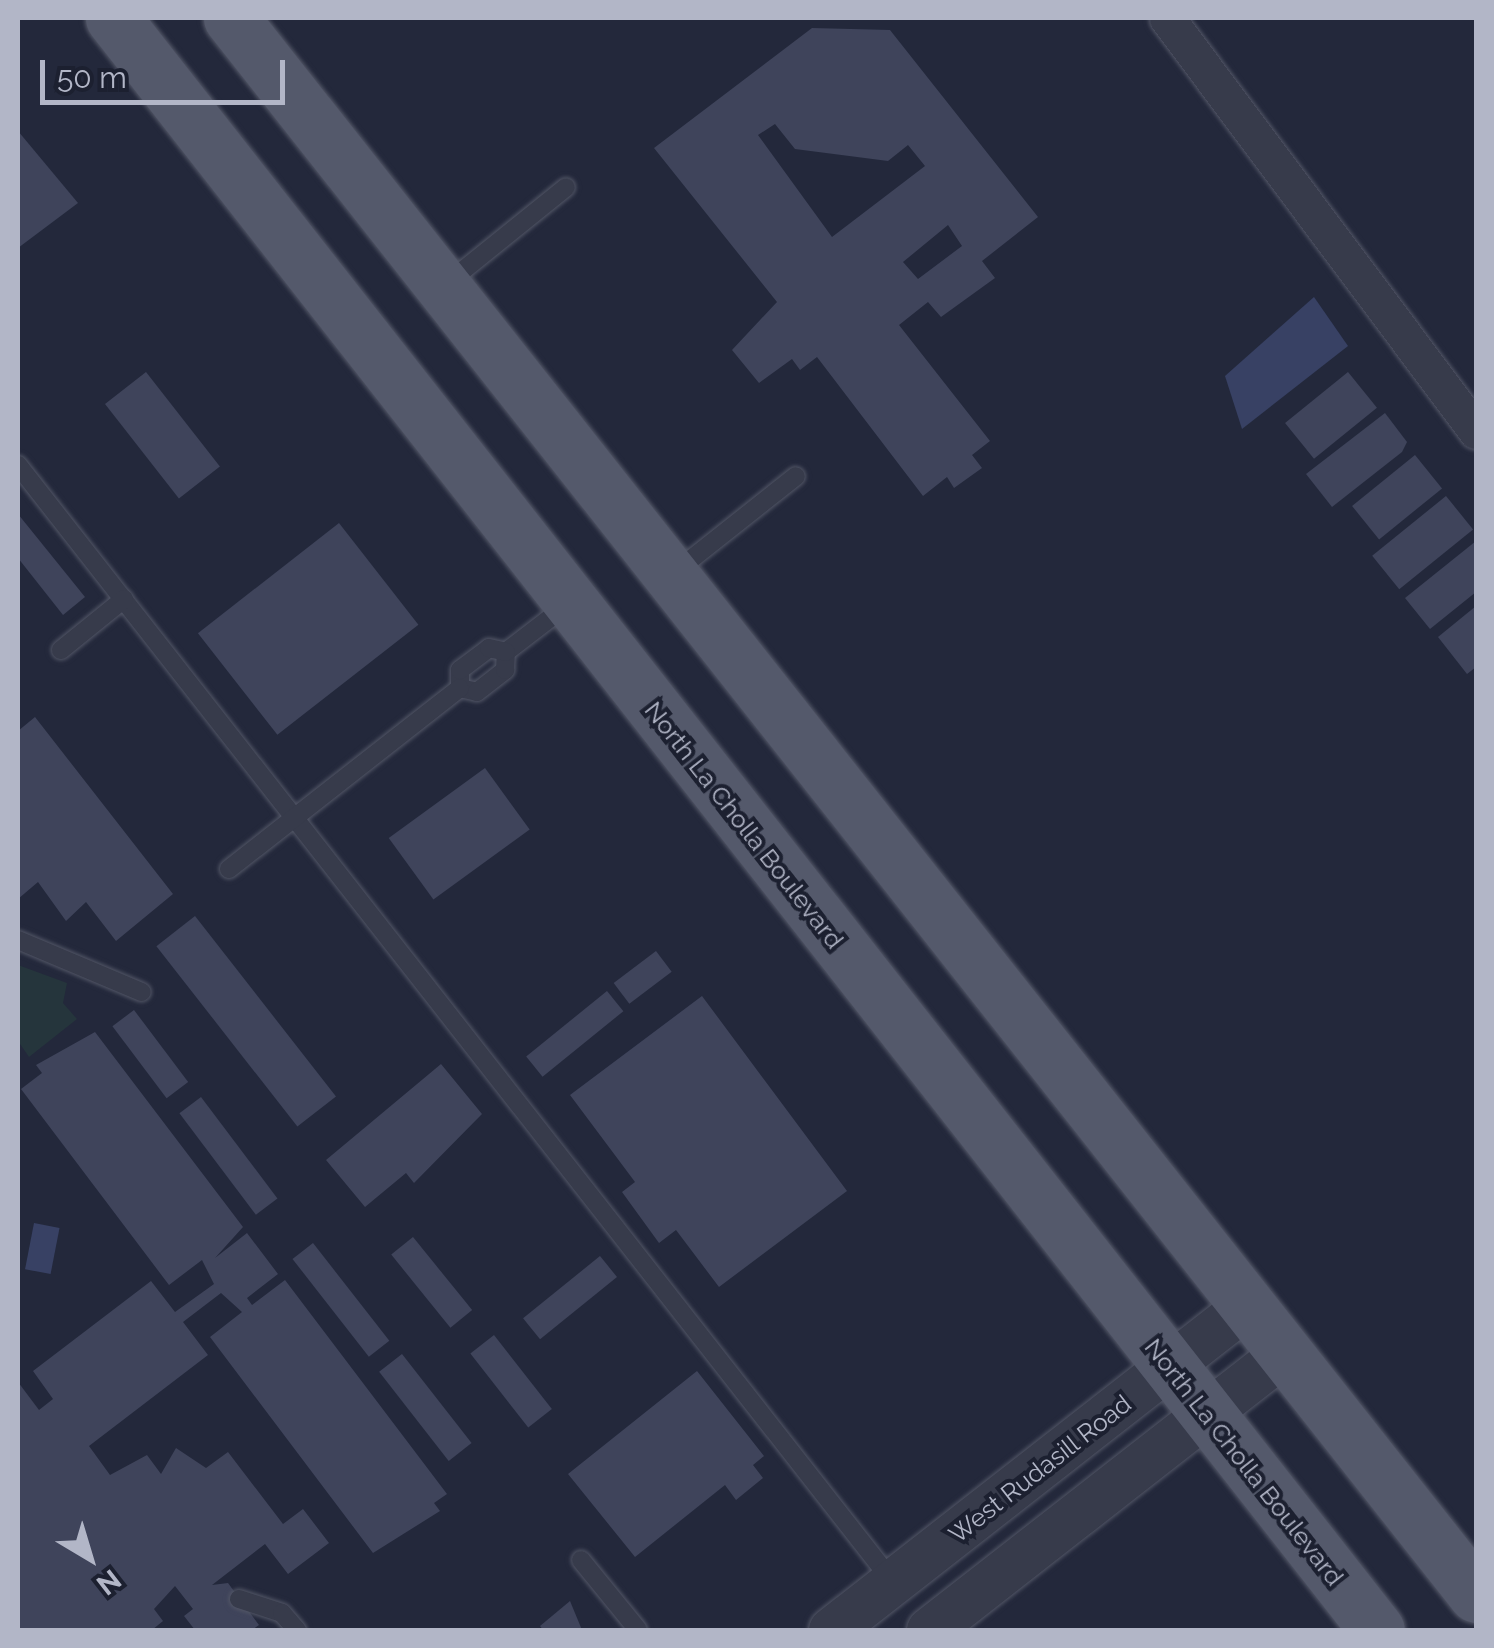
<!DOCTYPE html>
<html>
<head>
<meta charset="utf-8">
<style>
	body { margin:0 }
	#map { position:relative; width:1494px; height:1648px; overflow:hidden; background:#23283b; font-family:Raleway,sans-serif }
	div>[style] { position:absolute }
	.green>* { inset:0; background:#25353c }
	.water>* { inset:0; background:#384164; transform-origin:0 0 }
	.building>* { inset:0; background:#3f445b; transform-origin:0 0 }
	.roads { filter:drop-shadow(0 0 2px #525666) drop-shadow(0 0 2px #525666) }
	.service>* { height:18px; margin:-9px; padding:0 9px; transform-origin:9px; border-radius:9px; background:#373b4b }
	.minor>* { height:35px; margin:-17.5px; padding:0 17.5px; transform-origin:17.5px; border-radius:17.5px; background:#373b4b }
	.tertiary>* { height:45px; margin:-22.5px; padding:0 22.5px; transform-origin:22.5px; border-radius:22.5px; background:#373b4b }
	.primary>* { height:55px; margin:-27.5px; padding:0 27.5px; transform-origin:27.5px; border-radius:27.5px; background:#54596b }
	span { translate:-50% -50%; white-space:nowrap; text-align:center; line-height:1.15; -webkit-text-stroke:8px #1c2030; paint-order:stroke }
	.street-label { font-size:25px; color:#b2b6c7 }
	.frame { position:absolute; inset:0; border:20px solid #b2b6c7; pointer-events:none }
	.north { position:absolute; left:40px; top:1508px; width:100px; height:100px; -webkit-text-stroke:8px #1c2030; paint-order:stroke; rotate:142deg; font-size:28px; font-weight:700; line-height:40px; text-align:center; color:#b2b6c7 }
	.north::after { content:''; display:block; margin:auto; width:35px; height:45px; background:#b2b6c7; clip-path:polygon(50% 0,100% 100%,50% 72%,0 100%) }
	.scale { position:absolute; left:40px; top:60px; width:245px; height:45px; box-sizing:border-box; border:5px solid #b2b6c7; border-top:0; padding-left:12px; font-size:30px; line-height:35px; white-space:nowrap; color:#b2b6c7; -webkit-text-stroke:8px #1c2030; paint-order:stroke }
</style>
</head>
<body>
<div id="map">
	<div class="green">
		<div style="clip-path:polygon(18px 965px,67px 983px,63px 1003px,77px 1019px,29px 1057px,18px 1041px)"></div>
	</div>
	<div class="water">
		<div style="clip-path:polygon(1314px 297px,1348px 346px,1242px 429px,1225px 376px)"></div>
		<div style="left:34px;top:1223px;width:26px;height:47px;rotate:11deg"></div>
	</div>
	<div class="building">
		<div style="clip-path:polygon(evenodd,812px 28px,890px 30px,1038px 217px,982px 261px,995px 278px,941px 317px,928px 302px,899px 325px,990px 441px,972px 455px,982px 468px,954px 488px,947px 477px,923px 496px,817px 357px,800px 370px,792px 359px,759px 383px,732px 350px,777px 302px,654px 148px,812px 28px,775px 124px,795px 149px,888px 161px,908px 145px,925px 166px,832px 237px,758px 135px,775px 124px,812px 28px,948px 225px,962px 246px,918px 279px,903px 262px,948px 225px)"></div>
		<div style="clip-path:polygon(18px 131px,78px 203px,18px 248px)"></div>
		<div style="left:146px;top:372px;width:120px;height:52px;rotate:52deg"></div>
		<div style="left:1348px;top:372px;width:46px;height:81px;rotate:51deg"></div>
		<div style="clip-path:polygon(1385px 413px,1407px 442px,1402px 452px,1332px 507px,1306px 474px)"></div>
		<div style="left:1415px;top:455px;width:43px;height:81px;rotate:51deg"></div>
		<div style="left:1446px;top:496px;width:43px;height:95px;rotate:51deg"></div>
		<div style="clip-path:polygon(18px 514px,85px 597px,63px 615px,18px 558px)"></div>
		<div style="left:339px;top:523px;width:129px;height:179px;rotate:52deg"></div>
		<div style="clip-path:polygon(1476px 541px,1476px 592px,1430px 629px,1405px 598px)"></div>
		<div style="clip-path:polygon(1476px 606px,1476px 667px,1467px 674px,1438px 637px)"></div>
		<div style="clip-path:polygon(35px 717px,173px 894px,116px 941px,86px 902px,66px 921px,38px 882px,18px 899px,18px 731px)"></div>
		<div style="left:485px;top:768px;width:76px;height:119px;rotate:54deg"></div>
		<div style="left:195px;top:916px;width:229px;height:49px;rotate:52deg"></div>
		<div style="left:656px;top:951px;width:26px;height:53px;rotate:53deg"></div>
		<div style="left:607px;top:991px;width:26px;height:104px;rotate:51deg"></div>
		<div style="clip-path:polygon(702px 996px,847px 1191px,719px 1287px,676px 1230px,659px 1243px,622px 1192px,635px 1182px,570px 1095px)"></div>
		<div style="left:134px;top:1010px;width:90px;height:27px;rotate:53deg"></div>
		<div style="clip-path:polygon(95px 1032px,243px 1227px,215px 1258px,247px 1233px,278px 1274px,247px 1298px,252px 1305px,285px 1280px,447px 1494px,434px 1503px,440px 1511px,373px 1553px,210px 1337px,242px 1312px,221px 1293px,183px 1322px,208px 1355px,89px 1446px,110px 1475px,147px 1455px,161px 1474px,176px 1448px,206px 1468px,228px 1452px,283px 1524px,303px 1509px,329px 1543px,288px 1574px,265px 1544px,212px 1585px,228px 1583px,259px 1625px,252px 1630px,195px 1630px,184px 1616px,193px 1609px,175px 1586px,154px 1609px,163px 1621px,152px 1630px,18px 1630px,18px 1382px,39px 1410px,53px 1399px,33px 1371px,151px 1281px,175px 1312px,214px 1284px,202px 1260px,169px 1285px,21px 1089px,42px 1073px,36px 1065px)"></div>
		<div style="clip-path:polygon(441px 1064px,482px 1114px,414px 1183px,406px 1173px,365px 1207px,326px 1160px)"></div>
		<div style="left:201px;top:1097px;width:127px;height:27px;rotate:53deg"></div>
		<div style="left:413px;top:1237px;width:94px;height:28px;rotate:51deg"></div>
		<div style="left:313px;top:1243px;width:124px;height:26px;rotate:52deg"></div>
		<div style="left:600px;top:1256px;width:27px;height:99px;rotate:51deg"></div>
		<div style="left:494px;top:1335px;width:94px;height:30px;rotate:52deg"></div>
		<div style="left:402px;top:1354px;width:113px;height:29px;rotate:52deg"></div>
		<div style="clip-path:polygon(697px 1371px,764px 1456px,753px 1465px,763px 1478px,736px 1500px,725px 1485px,635px 1557px,568px 1474px)"></div>
		<div style="clip-path:polygon(570px 1601px,582px 1630px,543px 1630px,540px 1626px)"></div>
	</div>
	<div class="roads">
		<div class="service">
			<div style="left:446px;top:284px;width:154px;rotate:-38.9deg"></div>
			<div style="left:18px;top:465px;width:1419px;rotate:51.93deg"></div>
			<div style="left:675px;top:572px;width:154px;rotate:-38.4deg"></div>
			<div style="left:61px;top:650px;width:81px;rotate:-39deg"></div>
			<div style="left:460px;top:688px;width:17px;rotate:13deg"></div>
			<div style="left:477px;top:692px;width:36px;rotate:-38deg"></div>
			<div style="left:505px;top:670px;width:18px;rotate:-87deg"></div>
			<div style="left:506px;top:652px;width:76px;rotate:-37.5deg"></div>
			<div style="left:460px;top:688px;width:18px;rotate:-90deg"></div>
			<div style="left:460px;top:670px;width:36px;rotate:-37deg"></div>
			<div style="left:489px;top:648px;width:17px;rotate:13deg"></div>
			<div style="left:229px;top:869px;width:293px;rotate:-38.1deg"></div>
			<div style="left:18px;top:940px;width:134px;rotate:22.8deg"></div>
			<div style="left:581px;top:1560px;width:90px;rotate:50.8deg"></div>
			<div style="left:239px;top:1599px;width:45px;rotate:18deg"></div>
			<div style="left:282px;top:1613px;width:23px;rotate:49deg"></div>
		</div>
		<div class="minor">
			<div style="left:1167px;top:18px;width:516px;rotate:53.2deg"></div>
		</div>
		<div class="tertiary">
			<div style="left:831px;top:1630px;width:528px;rotate:-38deg"></div>
			<div style="left:929px;top:1630px;width:450px;rotate:-38deg"></div>
		</div>
		<div class="primary">
			<div style="left:113px;top:18px;width:2048px;rotate:51.9deg"></div>
			<div style="left:231px;top:18px;width:2009px;rotate:51.71deg"></div>
		</div>
	</div>
	<div class="street-label">
		<span style="left:744px;top:825px;rotate:52deg">North La Cholla Boulevard</span>
		<span style="left:1244px;top:1462px;rotate:52deg">North La Cholla Boulevard</span>
		<span style="left:1040px;top:1469px;rotate:-38deg">West Rudasill Road</span>
	</div>
	<div class="frame"></div>
	<div class="north">N</div>
	<div class="scale">50 m</div>
</div>
</body>
</html>
